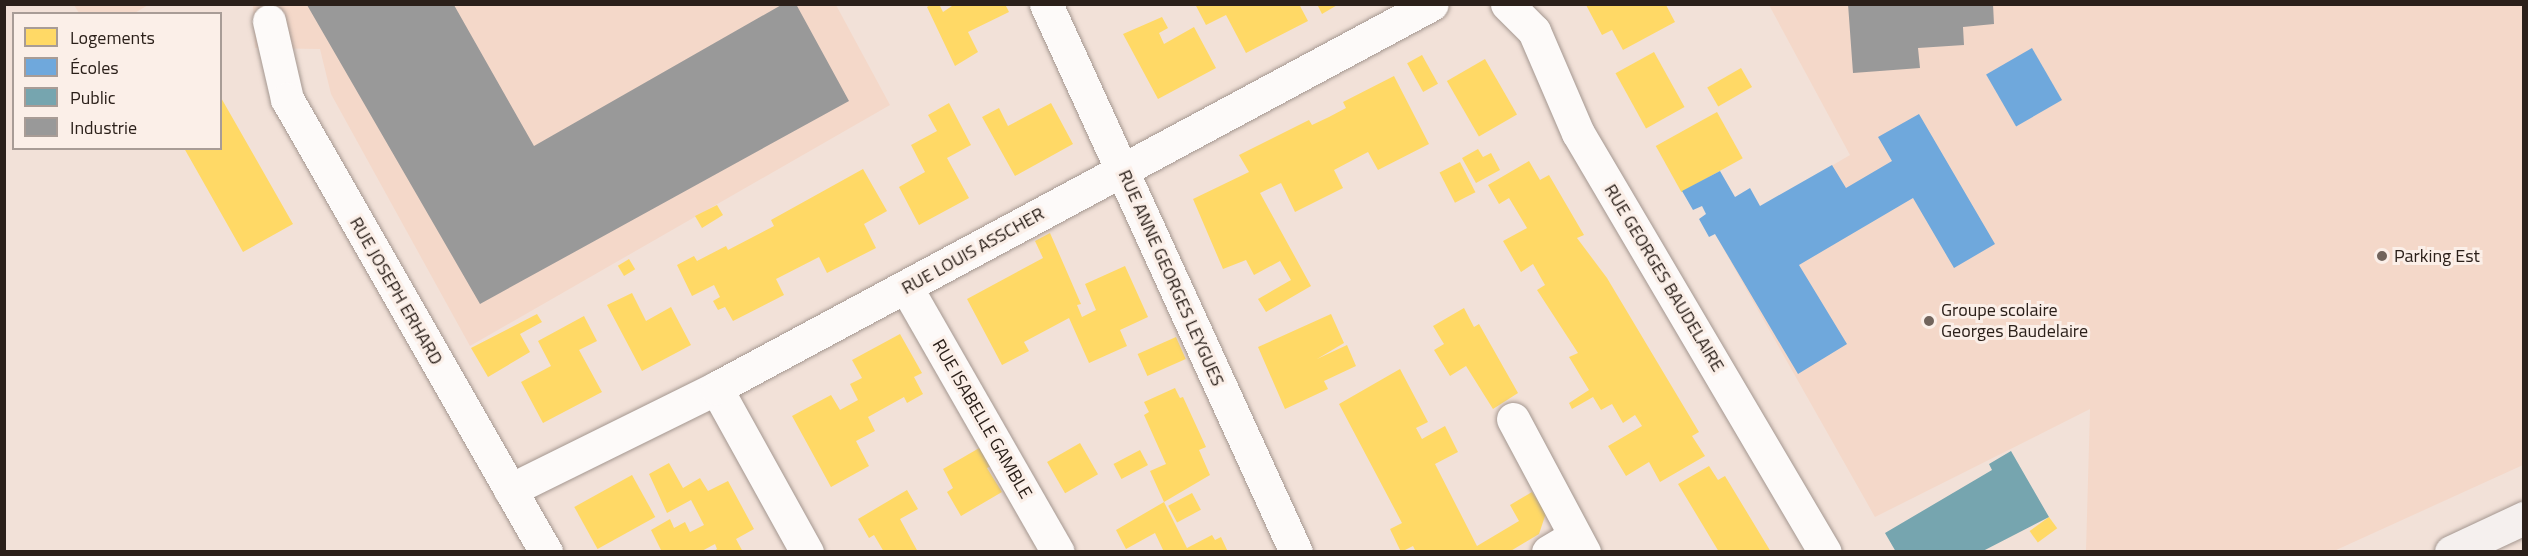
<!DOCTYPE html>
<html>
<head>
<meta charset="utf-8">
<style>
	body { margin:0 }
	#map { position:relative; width:2528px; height:556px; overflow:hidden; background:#f2e1d8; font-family:"Titillium Web",sans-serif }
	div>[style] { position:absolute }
	.built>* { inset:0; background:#f4d8c9 }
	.homes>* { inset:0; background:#ffd966; transform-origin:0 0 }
	.schools>* { inset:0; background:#6fa8dc; transform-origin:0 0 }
	.public>* { inset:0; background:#76a5af }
	.industry>* { inset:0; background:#999 }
	.roads { filter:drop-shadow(0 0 2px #a49790) drop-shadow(0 0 2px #a49790) }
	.minor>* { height:33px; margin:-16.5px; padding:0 16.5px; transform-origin:16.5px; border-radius:16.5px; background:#fdfaf9 }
	.secondary>* { height:33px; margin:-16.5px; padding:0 16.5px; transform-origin:16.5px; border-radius:16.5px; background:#f5f0ee }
	.dots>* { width:16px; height:16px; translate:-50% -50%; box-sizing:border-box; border:3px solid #fbefe8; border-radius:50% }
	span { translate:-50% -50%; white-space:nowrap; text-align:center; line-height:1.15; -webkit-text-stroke:6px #fbefe8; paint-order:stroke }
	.street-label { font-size:18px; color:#2b201a }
	.poi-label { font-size:18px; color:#2b201a }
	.left { translate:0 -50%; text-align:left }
	.frame { position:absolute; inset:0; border:6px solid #2b201a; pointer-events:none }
	.legend { position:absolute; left:12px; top:12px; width:210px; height:138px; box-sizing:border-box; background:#fbefe8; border:2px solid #a89c96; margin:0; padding:8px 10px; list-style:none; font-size:18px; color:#2b201a }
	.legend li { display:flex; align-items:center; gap:12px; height:30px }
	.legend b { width:30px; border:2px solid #a89c96 }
</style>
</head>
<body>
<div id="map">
	<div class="built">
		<div style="clip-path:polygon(74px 5px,148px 5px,133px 14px,79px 13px)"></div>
		<div style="clip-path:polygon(253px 5px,836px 5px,890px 105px,470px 346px,331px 94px,320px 49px,255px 48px)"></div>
		<div style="clip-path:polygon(1769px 5px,2523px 5px,2523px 465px,2334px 551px,2086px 551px,2090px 409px,1875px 517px,1715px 234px,1850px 155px)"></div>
	</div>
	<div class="homes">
		<div style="clip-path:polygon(932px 4px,939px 4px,943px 12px,955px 4px,1005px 4px,1009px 12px,968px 32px,978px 52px,955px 66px,927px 7px)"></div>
		<div style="clip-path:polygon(1195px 4px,1299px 4px,1308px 21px,1246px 53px,1226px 15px,1206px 25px)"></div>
		<div style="clip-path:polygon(1317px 4px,1339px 4px,1322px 14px)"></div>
		<div style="clip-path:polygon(1586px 5px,1666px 5px,1675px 22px,1623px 50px,1612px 30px,1602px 35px)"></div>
		<div style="clip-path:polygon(1162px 17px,1168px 28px,1159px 33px,1164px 44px,1194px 27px,1216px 68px,1158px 99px,1123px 34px)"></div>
		<div style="left:1654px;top:52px;width:63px;height:44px;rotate:61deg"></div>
		<div style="left:1422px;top:55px;width:33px;height:17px;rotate:61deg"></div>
		<div style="left:1485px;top:59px;width:64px;height:44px;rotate:60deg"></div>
		<div style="left:1741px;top:68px;width:22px;height:39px;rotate:60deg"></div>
		<div style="clip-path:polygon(1394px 76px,1429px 144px,1378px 170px,1368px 152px,1334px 170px,1343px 188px,1295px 212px,1281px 183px,1260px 193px,1311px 286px,1266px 312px,1258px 299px,1291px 280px,1280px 261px,1254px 275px,1246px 260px,1223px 269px,1193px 199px,1249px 172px,1239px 155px,1309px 120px,1312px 125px,1329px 117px,1346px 108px,1343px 102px)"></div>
		<div style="clip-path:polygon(220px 96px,293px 224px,243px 252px,184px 148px,220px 148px)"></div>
		<div style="clip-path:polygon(949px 103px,971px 145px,947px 158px,969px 198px,919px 225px,899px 187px,925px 172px,911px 145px,937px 131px,928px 115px)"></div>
		<div style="clip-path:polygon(1051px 103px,1073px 144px,1015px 176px,982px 117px,999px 108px,1008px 126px)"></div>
		<div style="left:1717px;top:112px;width:53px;height:70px;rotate:61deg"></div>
		<div style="clip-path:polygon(1478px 149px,1483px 157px,1491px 153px,1500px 170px,1476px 183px,1462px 158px)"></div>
		<div style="clip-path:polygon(1529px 161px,1540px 180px,1549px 175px,1584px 235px,1577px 238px,1607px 278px,1699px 432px,1692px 436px,1705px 456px,1660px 482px,1649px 462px,1626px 476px,1608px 446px,1642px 426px,1635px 415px,1623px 423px,1612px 404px,1601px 410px,1593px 397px,1572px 409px,1569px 403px,1589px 390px,1569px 357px,1578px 353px,1537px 290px,1545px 285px,1533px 264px,1521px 272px,1503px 241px,1527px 228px,1509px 198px,1499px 204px,1488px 185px)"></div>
		<div style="left:1460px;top:162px;width:34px;height:23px;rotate:63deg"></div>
		<div style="clip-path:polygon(863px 169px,887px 211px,864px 224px,876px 248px,827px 273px,819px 257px,776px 279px,784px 295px,733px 321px,725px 307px,718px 310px,713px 301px,720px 297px,714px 285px,692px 296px,677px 265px,694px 256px,697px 261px,726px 246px,728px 250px,774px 226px,771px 220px)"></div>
		<div style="clip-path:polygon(717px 205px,723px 215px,702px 228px,695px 216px)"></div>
		<div style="clip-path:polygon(1050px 233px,1081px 304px,1077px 305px,1082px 317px,1096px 310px,1085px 284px,1125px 266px,1148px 317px,1120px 330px,1127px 346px,1089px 363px,1069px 318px,1024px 342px,1029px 351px,1002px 365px,967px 299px,1043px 258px,1035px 241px)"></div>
		<div style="left:629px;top:259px;width:12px;height:13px;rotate:59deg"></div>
		<div style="clip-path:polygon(632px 293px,646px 321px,671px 307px,691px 345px,642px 371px,607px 305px)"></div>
		<div style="clip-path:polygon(1464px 308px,1474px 327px,1479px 324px,1518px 393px,1493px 409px,1466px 366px,1450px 376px,1434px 350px,1444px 344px,1433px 326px)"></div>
		<div style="clip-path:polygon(537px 314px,542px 322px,520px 334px,530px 352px,488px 377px,471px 348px)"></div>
		<div style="clip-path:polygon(1331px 314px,1344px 343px,1317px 359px,1347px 345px,1356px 366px,1324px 381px,1328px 389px,1285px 409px,1258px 347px)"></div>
		<div style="clip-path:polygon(584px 316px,597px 341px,579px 350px,602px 392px,543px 423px,521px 382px,551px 366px,538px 341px)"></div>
		<div style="clip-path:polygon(900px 334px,922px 373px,914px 377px,923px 394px,907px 403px,904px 397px,868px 417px,875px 431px,856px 441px,869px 466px,831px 487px,792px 416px,831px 395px,840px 410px,858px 400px,850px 384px,862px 378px,852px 360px)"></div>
		<div style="left:1176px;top:337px;width:24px;height:42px;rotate:66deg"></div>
		<div style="clip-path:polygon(1400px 369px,1428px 422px,1416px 428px,1422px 439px,1445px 426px,1458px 452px,1435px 464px,1477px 546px,1519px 521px,1510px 505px,1532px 492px,1546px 513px,1539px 534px,1509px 552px,1416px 552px,1413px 546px,1401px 552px,1390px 529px,1402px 523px,1339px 404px)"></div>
		<div style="clip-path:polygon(1175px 388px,1180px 398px,1183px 397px,1206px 447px,1199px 450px,1210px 475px,1164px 502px,1150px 471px,1166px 464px,1144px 415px,1149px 412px,1144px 402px)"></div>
		<div style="left:1080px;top:443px;width:36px;height:38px;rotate:60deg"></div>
		<div style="clip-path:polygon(981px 447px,991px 466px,987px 468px,1002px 492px,961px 516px,947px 492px,953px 488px,943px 469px)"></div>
		<div style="left:1140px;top:450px;width:17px;height:30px;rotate:62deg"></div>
		<div style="clip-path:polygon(669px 463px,683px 488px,700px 478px,708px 491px,728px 481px,754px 529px,736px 539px,743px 552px,713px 552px,717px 549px,715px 544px,700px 552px,662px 552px,651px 530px,670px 519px,674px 528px,685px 522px,690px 532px,704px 525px,691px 500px,667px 513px,649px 474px)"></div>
		<div style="clip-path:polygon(1709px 466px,1718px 480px,1725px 476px,1771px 552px,1719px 552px,1678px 484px)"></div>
		<div style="left:632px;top:475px;width:48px;height:66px;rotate:61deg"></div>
		<div style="clip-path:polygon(907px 490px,918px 509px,900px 519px,918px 552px,884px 552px,874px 535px,869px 538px,858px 519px)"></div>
		<div style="left:1192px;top:493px;width:19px;height:27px;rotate:62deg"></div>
		<div style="clip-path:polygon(1164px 502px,1187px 548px,1212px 535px,1215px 540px,1221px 537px,1228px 552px,1164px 552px,1155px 533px,1126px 549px,1116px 530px)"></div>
		<div style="left:2049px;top:517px;width:14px;height:24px;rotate:54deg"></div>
	</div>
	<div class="schools">
		<div style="left:2032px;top:48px;width:60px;height:53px;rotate:60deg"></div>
		<div style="clip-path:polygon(1919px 114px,1995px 244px,1954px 268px,1913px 198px,1799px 265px,1847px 344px,1798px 374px,1715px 234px,1709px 237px,1699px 219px,1706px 214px,1702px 206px,1693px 210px,1682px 191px,1720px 171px,1735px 197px,1750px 188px,1760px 206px,1832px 165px,1846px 188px,1892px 161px,1878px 137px)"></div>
	</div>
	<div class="public">
		<div style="clip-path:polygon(2011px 451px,2049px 517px,1981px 552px,1896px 552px,1885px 533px,1992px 470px,1989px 464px)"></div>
	</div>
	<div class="industry">
		<div style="clip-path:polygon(783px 4px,796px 4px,849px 101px,480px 304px,307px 5px,454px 5px,534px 146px)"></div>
		<div style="clip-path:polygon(1848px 4px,1993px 4px,1994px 24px,1963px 27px,1964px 45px,1918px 48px,1920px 68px,1853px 73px)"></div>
	</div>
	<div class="roads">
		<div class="minor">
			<div style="left:1046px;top:4px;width:602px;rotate:65.48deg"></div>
			<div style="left:1507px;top:4px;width:38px;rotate:45deg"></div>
			<div style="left:1534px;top:31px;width:111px;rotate:66.7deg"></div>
			<div style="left:1578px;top:133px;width:486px;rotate:59.5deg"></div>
			<div style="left:269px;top:21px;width:80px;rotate:77deg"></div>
			<div style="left:287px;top:99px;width:522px;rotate:60.24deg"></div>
			<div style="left:906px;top:287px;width:305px;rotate:60.2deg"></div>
			<div style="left:716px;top:388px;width:188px;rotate:61deg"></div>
			<div style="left:1513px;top:419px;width:151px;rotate:61.9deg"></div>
			<div style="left:510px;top:490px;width:230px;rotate:-26.3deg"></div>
			<div style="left:716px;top:388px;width:812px;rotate:-28.21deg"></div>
			<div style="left:1548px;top:552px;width:31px;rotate:-31deg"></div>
		</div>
		<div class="secondary">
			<div style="left:2451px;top:552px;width:81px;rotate:-25deg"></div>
		</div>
	</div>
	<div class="dots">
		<div style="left:2382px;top:256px;background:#71645c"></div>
		<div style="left:1929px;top:321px;background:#71645c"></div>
	</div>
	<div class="street-label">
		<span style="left:973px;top:251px;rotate:-29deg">RUE LOUIS ASSCHER</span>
		<span style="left:1171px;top:278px;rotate:66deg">RUE ANNE GEORGES LEYGUES</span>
		<span style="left:1664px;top:278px;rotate:59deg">RUE GEORGES BAUDELAIRE</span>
		<span style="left:396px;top:291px;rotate:60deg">RUE JOSEPH ERHARD</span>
		<span style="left:982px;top:419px;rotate:60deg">RUE ISABELLE GAMBLE</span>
	</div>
	<div class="poi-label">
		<span class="left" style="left:2394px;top:256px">Parking Est</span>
		<span class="left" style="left:1941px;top:321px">Groupe scolaire<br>Georges Baudelaire</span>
	</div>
	<div class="frame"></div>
	<ul class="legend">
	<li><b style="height:16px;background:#ffd966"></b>Logements</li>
	<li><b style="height:16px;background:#6fa8dc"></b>Écoles</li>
	<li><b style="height:16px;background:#76a5af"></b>Public</li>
	<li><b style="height:16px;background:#999"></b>Industrie</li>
	</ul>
</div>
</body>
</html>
